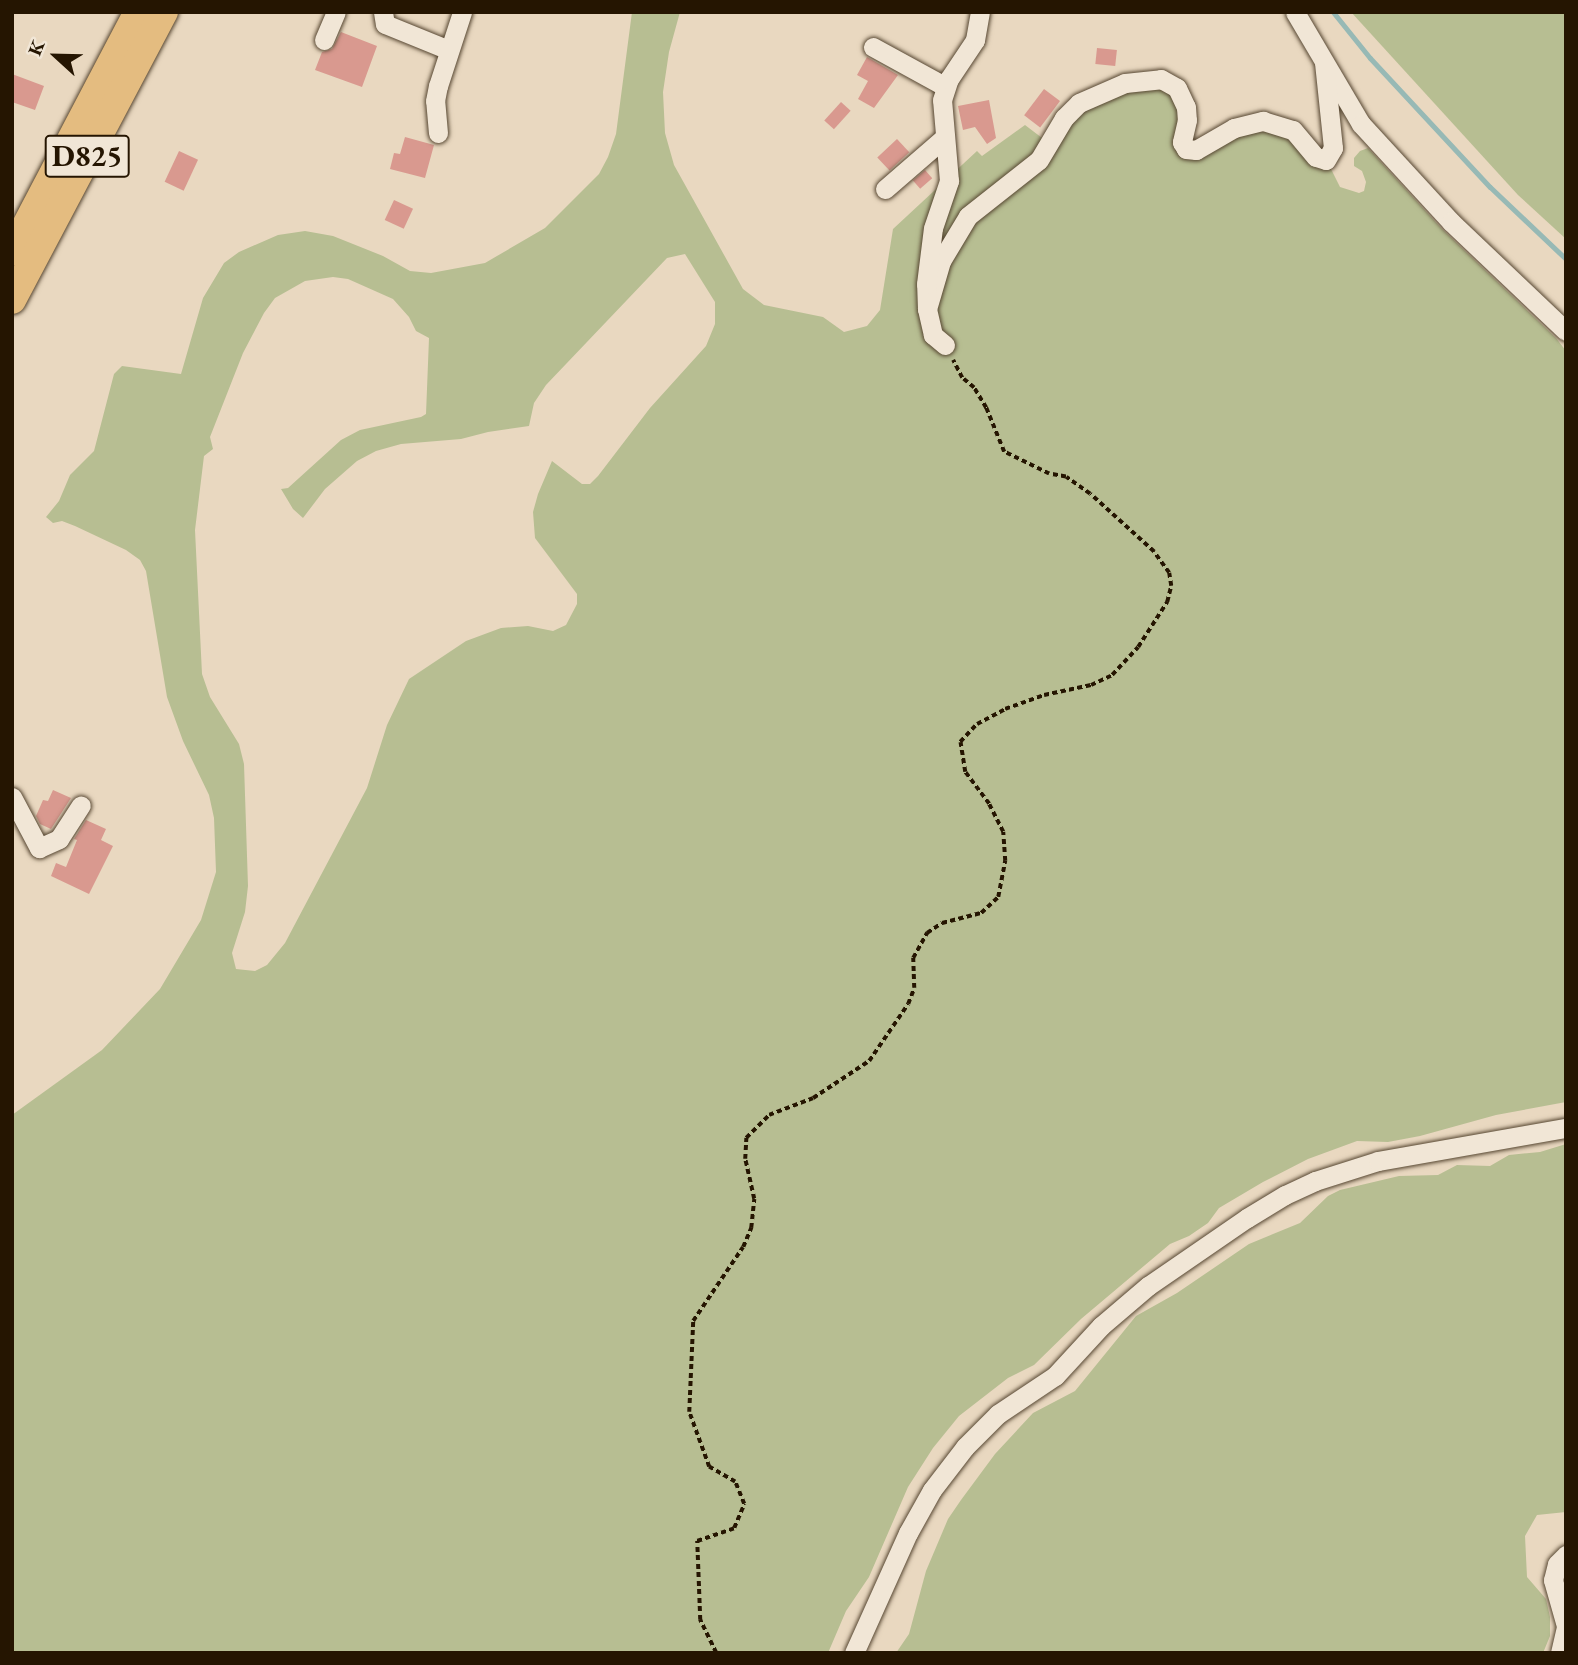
<!DOCTYPE html>
<html>
<head>
<meta charset="utf-8">
<style>
	body { margin:0 }
	#map { position:relative; width:1578px; height:1665px; overflow:hidden; background:#e9d8c0; font-family:"EB Garamond",serif }
	div>[style] { position:absolute }
	.green>* { inset:0; background:#b7be92 }
	.stream>* { height:5px; margin:-2.5px; padding:0 2.5px; transform-origin:2.5px; border-radius:2.5px; background:#97b9b5 }
	.building>* { inset:0; background:#d9998f; transform-origin:0 0 }
	.path>* { height:3.5px; margin-top:-1.75px; transform-origin:0; background:repeating-linear-gradient(90deg,#251501 0 5px,transparent 0 8.5px) }
	.roads { filter:drop-shadow(0 0 2px #564631) drop-shadow(0 0 2px #564631) }
	.minor>* { height:19px; margin:-9.5px; padding:0 9.5px; transform-origin:9.5px; border-radius:9.5px; background:#f1e6d6 }
	.highway>* { height:28px; margin:-14px; padding:0 14px; transform-origin:14px; border-radius:14px; background:#e4bc80 }
	span { translate:-50% -50%; white-space:nowrap; text-align:center; line-height:1.15; -webkit-text-stroke:6px #f1e6d6; paint-order:stroke }
	.shield-label span { padding:2px 5px; background:#f1e6d6; border:2px solid; border-radius:5px; -webkit-text-stroke-width:0 }
	.shield-label { font-size:30px; color:#251501; font-weight:700 }
	.frame { position:absolute; inset:0; border:14px solid #251501; pointer-events:none }
	.north { position:absolute; left:21px; top:21px; width:70px; height:70px; -webkit-text-stroke:5px #f1e6d6; paint-order:stroke; rotate:292deg; font-size:19px; font-weight:700; line-height:28px; text-align:center; color:#251501 }
	.north::after { content:''; display:block; margin:auto; width:24px; height:32px; background:#251501; clip-path:polygon(50% 0,100% 100%,50% 72%,0 100%) }
</style>
</head>
<body>
<div id="map">
	<div class="green">
		<div style="clip-path:polygon(evenodd,632px 12px,680px 12px,669px 52px,663px 92px,665px 133px,674px 165px,743px 289px,764px 305px,823px 317px,844px 332px,867px 326px,880px 310px,893px 229px,977px 151px,982px 156px,1025px 125px,1050px 144px,1093px 95px,1173px 85px,1183px 146px,1263px 121px,1330px 167px,1340px 187px,1359px 193px,1364px 191px,1366px 182px,1362px 171px,1354px 166px,1354px 158px,1360px 151px,1368px 148px,1442px 229px,1556px 338px,1566px 351px,1566px 1102px,1496px 1115px,1420px 1136px,1388px 1142px,1357px 1141px,1308px 1159px,1263px 1182px,1219px 1208px,1208px 1223px,1189px 1236px,1170px 1244px,1081px 1319px,1034px 1365px,1008px 1378px,959px 1416px,933px 1448px,908px 1487px,869px 1577px,846px 1611px,828px 1653px,12px 1653px,12px 1115px,102px 1050px,160px 989px,201px 920px,216px 872px,214px 818px,209px 795px,183px 741px,167px 697px,146px 571px,140px 560px,126px 550px,75px 526px,62px 521px,53px 523px,46px 517px,59px 501px,70px 475px,94px 451px,114px 374px,122px 366px,181px 374px,203px 298px,224px 263px,239px 252px,278px 235px,305px 231px,333px 236px,383px 256px,410px 271px,431px 273px,485px 263px,545px 228px,599px 174px,608px 157px,616px 134px,632px 12px,685px 254px,715px 302px,715px 324px,706px 346px,650px 408px,598px 476px,590px 484px,582px 484px,552px 461px,538px 494px,533px 512px,535px 538px,577px 594px,577px 604px,566px 625px,553px 631px,528px 626px,501px 628px,466px 641px,409px 679px,387px 725px,367px 788px,285px 943px,267px 965px,255px 971px,236px 969px,232px 953px,245px 912px,248px 886px,244px 764px,239px 744px,210px 697px,202px 674px,195px 530px,204px 456px,213px 449px,210px 437px,243px 353px,264px 313px,275px 298px,305px 281px,333px 277px,348px 279px,393px 299px,409px 317px,416px 331px,429px 338px,426px 414px,421px 417px,360px 430px,341px 440px,288px 488px,281px 489px,293px 509px,303px 518px,325px 489px,357px 461px,376px 451px,401px 444px,461px 439px,488px 432px,529px 426px,534px 403px,546px 385px,667px 258px,685px 254px)"></div>
		<div style="clip-path:polygon(1351px 12px,1566px 12px,1566px 239px,1518px 195px)"></div>
		<div style="clip-path:polygon(1566px 1144px,1566px 1512px,1537px 1515px,1525px 1536px,1527px 1577px,1546px 1599px,1550px 1617px,1550px 1636px,1543px 1653px,896px 1653px,909px 1634px,926px 1571px,948px 1519px,961px 1500px,995px 1454px,1033px 1413px,1075px 1391px,1136px 1316px,1177px 1293px,1249px 1244px,1300px 1223px,1328px 1196px,1340px 1190px,1399px 1176px,1438px 1175px,1457px 1165px,1490px 1166px,1509px 1155px,1540px 1152px)"></div>
	</div>
	<div class="stream">
		<div style="left:1333px;top:12px;width:59px;rotate:51.2deg"></div>
		<div style="left:1370px;top:58px;width:176px;rotate:47.1deg"></div>
		<div style="left:1490px;top:187px;width:105px;rotate:43.5deg"></div>
	</div>
	<div class="building">
		<div style="clip-path:polygon(341px 32px,377px 46px,362px 87px,315px 70px,322px 52px,332px 49px)"></div>
		<div style="left:1097px;top:48px;width:20px;height:16px;rotate:6deg"></div>
		<div style="clip-path:polygon(867px 57px,898px 75px,874px 108px,858px 99px,868px 81px,857px 75px)"></div>
		<div style="clip-path:polygon(12px 74px,44px 86px,35px 110px,12px 102px)"></div>
		<div style="left:1044px;top:89px;width:20px;height:33px;rotate:37deg"></div>
		<div style="clip-path:polygon(989px 100px,996px 138px,987px 144px,975px 127px,963px 130px,958px 106px)"></div>
		<div style="left:841px;top:102px;width:13px;height:25px;rotate:42deg"></div>
		<div style="clip-path:polygon(405px 137px,434px 145px,425px 178px,390px 169px,394px 153px,400px 154px)"></div>
		<div style="left:897px;top:139px;width:18px;height:27px;rotate:47deg"></div>
		<div style="left:179px;top:151px;width:21px;height:34px;rotate:25deg"></div>
		<div style="left:925px;top:170px;width:11px;height:16px;rotate:49deg"></div>
		<div style="left:394px;top:200px;width:21px;height:22px;rotate:25deg"></div>
		<div style="clip-path:polygon(53px 790px,71px 798px,51px 829px,40px 824px,36px 816px,43px 800px,48px 801px)"></div>
		<div style="clip-path:polygon(86px 820px,106px 829px,101px 840px,113px 846px,89px 894px,51px 876px,56px 863px,66px 867px,77px 840px,74px 839px)"></div>
	</div>
	<div class="path">
		<div style="left:716px;top:1653px;width:37px;rotate:-116deg"></div>
		<div style="left:700px;top:1620px;width:79px;rotate:-92.2deg"></div>
		<div style="left:697px;top:1541px;width:39px;rotate:-19deg"></div>
		<div style="left:734px;top:1528px;width:26px;rotate:-67deg"></div>
		<div style="left:744px;top:1504px;width:24px;rotate:-112deg"></div>
		<div style="left:735px;top:1482px;width:30px;rotate:-150deg"></div>
		<div style="left:709px;top:1467px;width:59px;rotate:-110deg"></div>
		<div style="left:689px;top:1412px;width:91px;rotate:-87.5deg"></div>
		<div style="left:693px;top:1321px;width:89px;rotate:-56deg"></div>
		<div style="left:743px;top:1247px;width:21px;rotate:-67deg"></div>
		<div style="left:751px;top:1228px;width:29px;rotate:-84deg"></div>
		<div style="left:754px;top:1199px;width:41px;rotate:-102.7deg"></div>
		<div style="left:745px;top:1159px;width:21px;rotate:-87deg"></div>
		<div style="left:746px;top:1138px;width:33px;rotate:-45deg"></div>
		<div style="left:769px;top:1115px;width:47px;rotate:-21.1deg"></div>
		<div style="left:813px;top:1098px;width:67px;rotate:-33.5deg"></div>
		<div style="left:869px;top:1061px;width:69px;rotate:-55.6deg"></div>
		<div style="left:908px;top:1004px;width:17px;rotate:-69deg"></div>
		<div style="left:914px;top:988px;width:30px;rotate:-92deg"></div>
		<div style="left:913px;top:958px;width:29px;rotate:-61deg"></div>
		<div style="left:927px;top:933px;width:18px;rotate:-34deg"></div>
		<div style="left:942px;top:923px;width:40px;rotate:-14.4deg"></div>
		<div style="left:981px;top:913px;width:23px;rotate:-43deg"></div>
		<div style="left:998px;top:897px;width:37px;rotate:-79deg"></div>
		<div style="left:1005px;top:861px;width:29px;rotate:-94deg"></div>
		<div style="left:1003px;top:832px;width:31px;rotate:-117deg"></div>
		<div style="left:989px;top:804px;width:40px;rotate:-127deg"></div>
		<div style="left:965px;top:772px;width:30px;rotate:-99deg"></div>
		<div style="left:960px;top:742px;width:25px;rotate:-47deg"></div>
		<div style="left:977px;top:724px;width:32px;rotate:-28deg"></div>
		<div style="left:1005px;top:709px;width:41px;rotate:-19.7deg"></div>
		<div style="left:1044px;top:695px;width:48px;rotate:-12deg"></div>
		<div style="left:1091px;top:685px;width:23px;rotate:-25deg"></div>
		<div style="left:1112px;top:675px;width:38px;rotate:-47deg"></div>
		<div style="left:1138px;top:647px;width:54px;rotate:-57.2deg"></div>
		<div style="left:1167px;top:602px;width:16px;rotate:-76deg"></div>
		<div style="left:1171px;top:586px;width:13px;rotate:-99deg"></div>
		<div style="left:1169px;top:573px;width:26px;rotate:-126deg"></div>
		<div style="left:1154px;top:552px;width:86px;rotate:-137.8deg"></div>
		<div style="left:1090px;top:494px;width:29px;rotate:-145deg"></div>
		<div style="left:1066px;top:477px;width:17px;rotate:-170deg"></div>
		<div style="left:1049px;top:474px;width:50px;rotate:-153.9deg"></div>
		<div style="left:1004px;top:452px;width:48px;rotate:-112.2deg"></div>
		<div style="left:986px;top:408px;width:23px;rotate:-121deg"></div>
		<div style="left:974px;top:388px;width:16px;rotate:-140deg"></div>
		<div style="left:962px;top:378px;width:20px;rotate:-117deg"></div>
	</div>
	<div class="roads">
		<div class="minor">
			<div style="left:383px;top:12px;width:12px;rotate:81deg"></div>
			<div style="left:385px;top:24px;width:69px;rotate:22.1deg"></div>
			<div style="left:1295px;top:12px;width:130px;rotate:59.5deg"></div>
			<div style="left:1361px;top:124px;width:133px;rotate:47.4deg"></div>
			<div style="left:1451px;top:222px;width:158px;rotate:43.5deg"></div>
			<div style="left:324px;top:40px;width:30px;rotate:-67deg"></div>
			<div style="left:873px;top:47px;width:83px;rotate:28.7deg"></div>
			<div style="left:438px;top:133px;width:32px;rotate:-95deg"></div>
			<div style="left:435px;top:101px;width:15px;rotate:-79deg"></div>
			<div style="left:438px;top:86px;width:78px;rotate:-72deg"></div>
			<div style="left:885px;top:189px;width:79px;rotate:-40.9deg"></div>
			<div style="left:927px;top:309px;width:50px;rotate:-73.7deg"></div>
			<div style="left:941px;top:261px;width:52px;rotate:-59deg"></div>
			<div style="left:968px;top:216px;width:90px;rotate:-38.3deg"></div>
			<div style="left:1039px;top:160px;width:49px;rotate:-59.2deg"></div>
			<div style="left:1064px;top:118px;width:21px;rotate:-45deg"></div>
			<div style="left:1079px;top:103px;width:50px;rotate:-23.5deg"></div>
			<div style="left:1125px;top:83px;width:36px;rotate:-6deg"></div>
			<div style="left:1161px;top:79px;width:18px;rotate:29deg"></div>
			<div style="left:1177px;top:88px;width:21px;rotate:65deg"></div>
			<div style="left:1186px;top:107px;width:13px;rotate:86deg"></div>
			<div style="left:1187px;top:120px;width:23px;rotate:103deg"></div>
			<div style="left:1182px;top:142px;width:8px;rotate:60deg"></div>
			<div style="left:1186px;top:149px;width:10px;rotate:6deg"></div>
			<div style="left:1196px;top:150px;width:44px;rotate:-30.1deg"></div>
			<div style="left:1234px;top:128px;width:30px;rotate:-14deg"></div>
			<div style="left:1263px;top:121px;width:31px;rotate:17deg"></div>
			<div style="left:1293px;top:130px;width:35px;rotate:50deg"></div>
			<div style="left:1316px;top:157px;width:10px;rotate:17deg"></div>
			<div style="left:1326px;top:160px;width:14px;rotate:-60deg"></div>
			<div style="left:1333px;top:148px;width:85px;rotate:-96deg"></div>
			<div style="left:945px;top:345px;width:16px;rotate:-140deg"></div>
			<div style="left:933px;top:335px;width:27px;rotate:-103deg"></div>
			<div style="left:927px;top:309px;width:25px;rotate:-92deg"></div>
			<div style="left:926px;top:284px;width:56px;rotate:-82.9deg"></div>
			<div style="left:933px;top:228px;width:50px;rotate:-71.2deg"></div>
			<div style="left:949px;top:181px;width:81px;rotate:-94.9deg"></div>
			<div style="left:942px;top:100px;width:22px;rotate:-72deg"></div>
			<div style="left:949px;top:79px;width:47px;rotate:-56.3deg"></div>
			<div style="left:975px;top:40px;width:28px;rotate:-80deg"></div>
			<div style="left:12px;top:797px;width:58px;rotate:62.1deg"></div>
			<div style="left:39px;top:848px;width:22px;rotate:-24deg"></div>
			<div style="left:59px;top:839px;width:40px;rotate:-57.1deg"></div>
			<div style="left:854px;top:1653px;width:132px;rotate:-65.8deg"></div>
			<div style="left:908px;top:1533px;width:49px;rotate:-60.8deg"></div>
			<div style="left:932px;top:1490px;width:54px;rotate:-52.5deg"></div>
			<div style="left:965px;top:1447px;width:47px;rotate:-45deg"></div>
			<div style="left:998px;top:1414px;width:69px;rotate:-33.7deg"></div>
			<div style="left:1055px;top:1376px;width:68px;rotate:-47.4deg"></div>
			<div style="left:1101px;top:1326px;width:62px;rotate:-40.4deg"></div>
			<div style="left:1148px;top:1286px;width:120px;rotate:-34.5deg"></div>
			<div style="left:1247px;top:1218px;width:44px;rotate:-31.2deg"></div>
			<div style="left:1285px;top:1195px;width:33px;rotate:-25deg"></div>
			<div style="left:1315px;top:1181px;width:66px;rotate:-17.6deg"></div>
			<div style="left:1378px;top:1161px;width:191px;rotate:-10deg"></div>
			<div style="left:1560px;top:1653px;width:28px;rotate:-77deg"></div>
			<div style="left:1566px;top:1626px;width:48px;rotate:-105.8deg"></div>
			<div style="left:1553px;top:1580px;width:16px;rotate:-76deg"></div>
			<div style="left:1557px;top:1564px;width:13px;rotate:-45deg"></div>
		</div>
		<div class="highway">
			<div style="left:12px;top:252px;width:271px;rotate:-62.3deg"></div>
			<div style="left:12px;top:300px;width:326px;rotate:-62.2deg"></div>
		</div>
	</div>
	<div class="shield-label">
		<span style="left:87px;top:156px">D825</span>
	</div>
	<div class="frame"></div>
	<div class="north">K</div>
</div>
</body>
</html>
